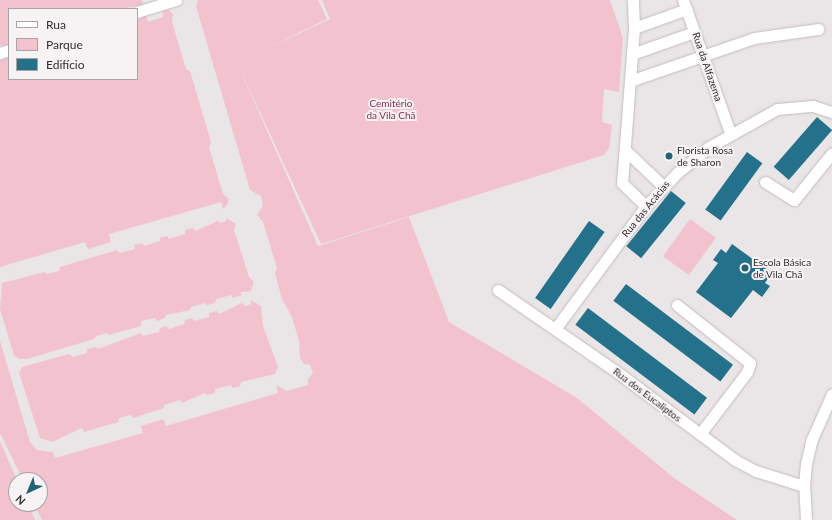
<!DOCTYPE html>
<html>
<head>
<meta charset="utf-8">
<style>
	body { margin:0 }
	#map { position:relative; width:832px; height:520px; overflow:hidden; background:#eae5e6; font-family:Lato,sans-serif }
	div>[style] { position:absolute }
	.green>* { inset:0; background:#f2c3cf; transform-origin:0 0 }
	.building>* { inset:0; background:#23718b; transform-origin:0 0 }
	.roads { filter:drop-shadow(0 0 1px #c2bcbe) drop-shadow(0 0 1px #c2bcbe) }
	.minor>* { height:11px; margin:-5.5px; padding:0 5.5px; transform-origin:5.5px; border-radius:5.5px; background:#fff }
	.dots>* { width:11px; height:11px; translate:-50% -50%; box-sizing:border-box; border:2px solid #f7f2f3; border-radius:50% }
	span { translate:-50% -50%; white-space:nowrap; text-align:center; line-height:1.15; -webkit-text-stroke:4px #f7f2f3; paint-order:stroke }
	.street-label { font-size:10px; color:#312e2f }
	.park-label { font-size:10px; color:#81314d }
	.poi-label { font-size:10px; color:#312e2f }
	.left { translate:0 -50%; text-align:left }
	.legend { position:absolute; left:8px; top:8px; width:130px; height:72px; box-sizing:border-box; background:#f7f2f3; border:1px solid #a8a4a5; margin:0; padding:5px 7px; list-style:none; font-size:12px; color:#312e2f }
	.legend li { display:flex; align-items:center; gap:8px; height:20px }
	.legend b { width:20px; border:1px solid #a8a4a5 }
	.north { position:absolute; left:8px; top:472px; width:40px; height:40px; box-sizing:border-box; background:#f7f2f3; border:1px solid #a8a4a5; border-radius:50%; rotate:224deg; font-size:11px; font-weight:700; line-height:16px; text-align:center; color:#312e2f }
	.north::after { content:''; display:block; margin:auto; width:14px; height:18px; background:#226277; clip-path:polygon(50% 0,100% 100%,50% 72%,0 100%) }
</style>
</head>
<body>
<div id="map">
	<div class="green">
		<div style="clip-path:polygon(0 0,142px 0,143px 5px,119px 9px,9px 9px,9px 45px,5px 46px,0 45px)"></div>
		<div style="clip-path:polygon(198px 0,318px 0,327px 19px,264px 50px,330px 19px,322px 0,610px 0,623px 38px,619px 92px,604px 89px,602px 122px,612px 125px,609px 148px,604px 155px,321px 244px,238px 65px,318px 246px,409px 217px,449px 322px,577px 398px,674px 478px,737px 520px,42px 520px,34px 504px,40px 504px,40px 480px,23px 480px,0 433px,0 341px,30px 442px,37px 450px,53px 452px,55px 458px,143px 433px,141px 426px,163px 419px,166px 426px,278px 393px,276px 385px,287px 391px,308px 385px,308px 379px,313px 373px,310px 365px,304px 364px,300px 358px,299px 341px,292px 317px,282px 299px,275px 273px,277px 268px,263px 222px,257px 215px,263px 206px,261px 196px,250px 190px,196px 6px)"></div>
		<div style="clip-path:polygon(162px 10px,169px 10px,173px 14px,172px 22px,186px 69px,190px 71px,211px 142px,209px 147px,223px 194px,229px 199px,227px 205px,223px 209px,221px 202px,109px 234px,111px 242px,88px 249px,85px 242px,0 267px,0 58px,9px 55px,9px 79px,137px 79px,137px 20px,146px 15px,148px 22px,163px 17px)"></div>
		<div style="clip-path:polygon(226px 218px,236px 224px,234px 230px,249px 277px,254px 282px,251px 291px,241px 292px,241px 295px,233px 298px,231px 295px,216px 299px,215px 303px,207px 305px,205px 303px,191px 307px,190px 310px,166px 315px,165px 318px,157px 321px,155px 318px,141px 321px,141px 326px,109px 335px,107px 333px,96px 336px,94px 339px,27px 359px,20px 359px,14px 356px,0 309px,2px 283px,45px 272px,47px 274px,59px 271px,60px 267px,117px 250px,120px 253px,135px 249px,134px 245px,142px 243px,144px 246px,160px 241px,160px 238px,167px 236px,169px 239px,185px 234px,185px 230px,193px 228px,195px 231px,218px 221px,220px 223px,226px 221px)"></div>
		<div style="left:690px;top:219px;width:32px;height:46px;rotate:36deg"></div>
		<div style="clip-path:polygon(251px 300px,261px 306px,263px 326px,278px 367px,275px 374px,241px 382px,240px 386px,232px 388px,231px 385px,215px 389px,215px 393px,207px 395px,205px 393px,182px 403px,180px 400px,164px 405px,164px 408px,133px 418px,131px 415px,119px 418px,118px 422px,84px 432px,82px 428px,52px 442px,40px 438px,19px 373px,22px 367px,69px 354px,73px 357px,87px 353px,87px 349px,96px 347px,98px 349px,141px 333px,143px 336px,159px 332px,160px 328px,166px 326px,169px 329px,184px 324px,185px 320px,192px 318px,194px 321px,209px 317px,209px 313px,217px 311px,219px 314px,242px 303px,245px 306px,251px 304px)"></div>
		<div style="clip-path:polygon(0 441px,17px 480px,16px 504px,28px 504px,35px 520px,0 520px)"></div>
	</div>
	<div class="building">
		<div style="left:817px;top:117px;width:20px;height:66px;rotate:41deg"></div>
		<div style="left:747px;top:152px;width:19px;height:71px;rotate:36deg"></div>
		<div style="left:671px;top:191px;width:19px;height:71px;rotate:39deg"></div>
		<div style="left:589px;top:221px;width:19px;height:94px;rotate:35deg"></div>
		<div style="clip-path:polygon(732px 244px,772px 273px,765px 283px,770px 286px,762px 297px,753px 290px,731px 318px,696px 292px,718px 263px,713px 260px,721px 249px,726px 253px)"></div>
		<div style="left:626px;top:284px;width:134px;height:21px;rotate:37deg"></div>
		<div style="left:588px;top:308px;width:149px;height:21px;rotate:37deg"></div>
	</div>
	<div class="roads">
		<div class="minor">
			<div style="left:633px;top:0;width:28px;rotate:88deg"></div>
			<div style="left:634px;top:28px;width:155px;rotate:94.4deg"></div>
			<div style="left:622px;top:183px;width:33px;rotate:44deg"></div>
			<div style="left:683px;top:0;width:141px;rotate:70.5deg"></div>
			<div style="left:137px;top:12px;width:41px;rotate:-17.1deg"></div>
			<div style="left:634px;top:28px;width:56px;rotate:-19.7deg"></div>
			<div style="left:0;top:53px;width:9px;rotate:-18deg"></div>
			<div style="left:632px;top:54px;width:66px;rotate:-19.5deg"></div>
			<div style="left:630px;top:81px;width:131px;rotate:-19.1deg"></div>
			<div style="left:754px;top:38px;width:65px;rotate:-8deg"></div>
			<div style="left:625px;top:150px;width:52px;rotate:43.5deg"></div>
			<div style="left:765px;top:182px;width:34px;rotate:32deg"></div>
			<div style="left:794px;top:200px;width:60px;rotate:-51deg"></div>
			<div style="left:498px;top:290px;width:150px;rotate:34.6deg"></div>
			<div style="left:621px;top:375px;width:142px;rotate:36.7deg"></div>
			<div style="left:735px;top:460px;width:24px;rotate:28deg"></div>
			<div style="left:756px;top:471px;width:50px;rotate:17.4deg"></div>
			<div style="left:677px;top:305px;width:93px;rotate:38.5deg"></div>
			<div style="left:750px;top:363px;width:9px;rotate:108deg"></div>
			<div style="left:747px;top:372px;width:78px;rotate:127.2deg"></div>
			<div style="left:555px;top:329px;width:153px;rotate:-53.5deg"></div>
			<div style="left:646px;top:206px;width:45px;rotate:-46.8deg"></div>
			<div style="left:677px;top:173px;width:41px;rotate:-39.1deg"></div>
			<div style="left:709px;top:147px;width:78px;rotate:-29.2deg"></div>
			<div style="left:777px;top:109px;width:36px;rotate:-5deg"></div>
			<div style="left:813px;top:106px;width:20px;rotate:18deg"></div>
			<div style="left:806px;top:520px;width:34px;rotate:-93deg"></div>
			<div style="left:804px;top:486px;width:22px;rotate:-85deg"></div>
			<div style="left:806px;top:464px;width:26px;rotate:-77deg"></div>
			<div style="left:812px;top:439px;width:49px;rotate:-66deg"></div>
		</div>
	</div>
	<div class="dots">
		<div style="left:669px;top:156px;background:#226277"></div>
		<div style="left:745px;top:268px;background:#226277"></div>
	</div>
	<div class="street-label">
		<span style="left:707px;top:67px;rotate:71deg">Rua da Alfazema</span>
		<span style="left:646px;top:209px;rotate:-51deg">Rua das Acácias</span>
		<span style="left:647px;top:395px;rotate:37deg">Rua dos Eucaliptos</span>
	</div>
	<div class="park-label">
		<span style="left:391px;top:109px">Cemitério<br>da Vila Chã</span>
	</div>
	<div class="poi-label">
		<span class="left" style="left:677px;top:156px">Florista Rosa<br>de Sharon</span>
		<span class="left" style="left:753px;top:268px">Escola Básica<br>de Vila Chã</span>
	</div>
	<ul class="legend">
	<li><b style="height:5px;background:#fff"></b>Rua</li>
	<li><b style="height:11px;background:#f2c3cf"></b>Parque</li>
	<li><b style="height:11px;background:#23718b"></b>Edifício</li>
	</ul>
	<div class="north">N</div>
</div>
</body>
</html>
